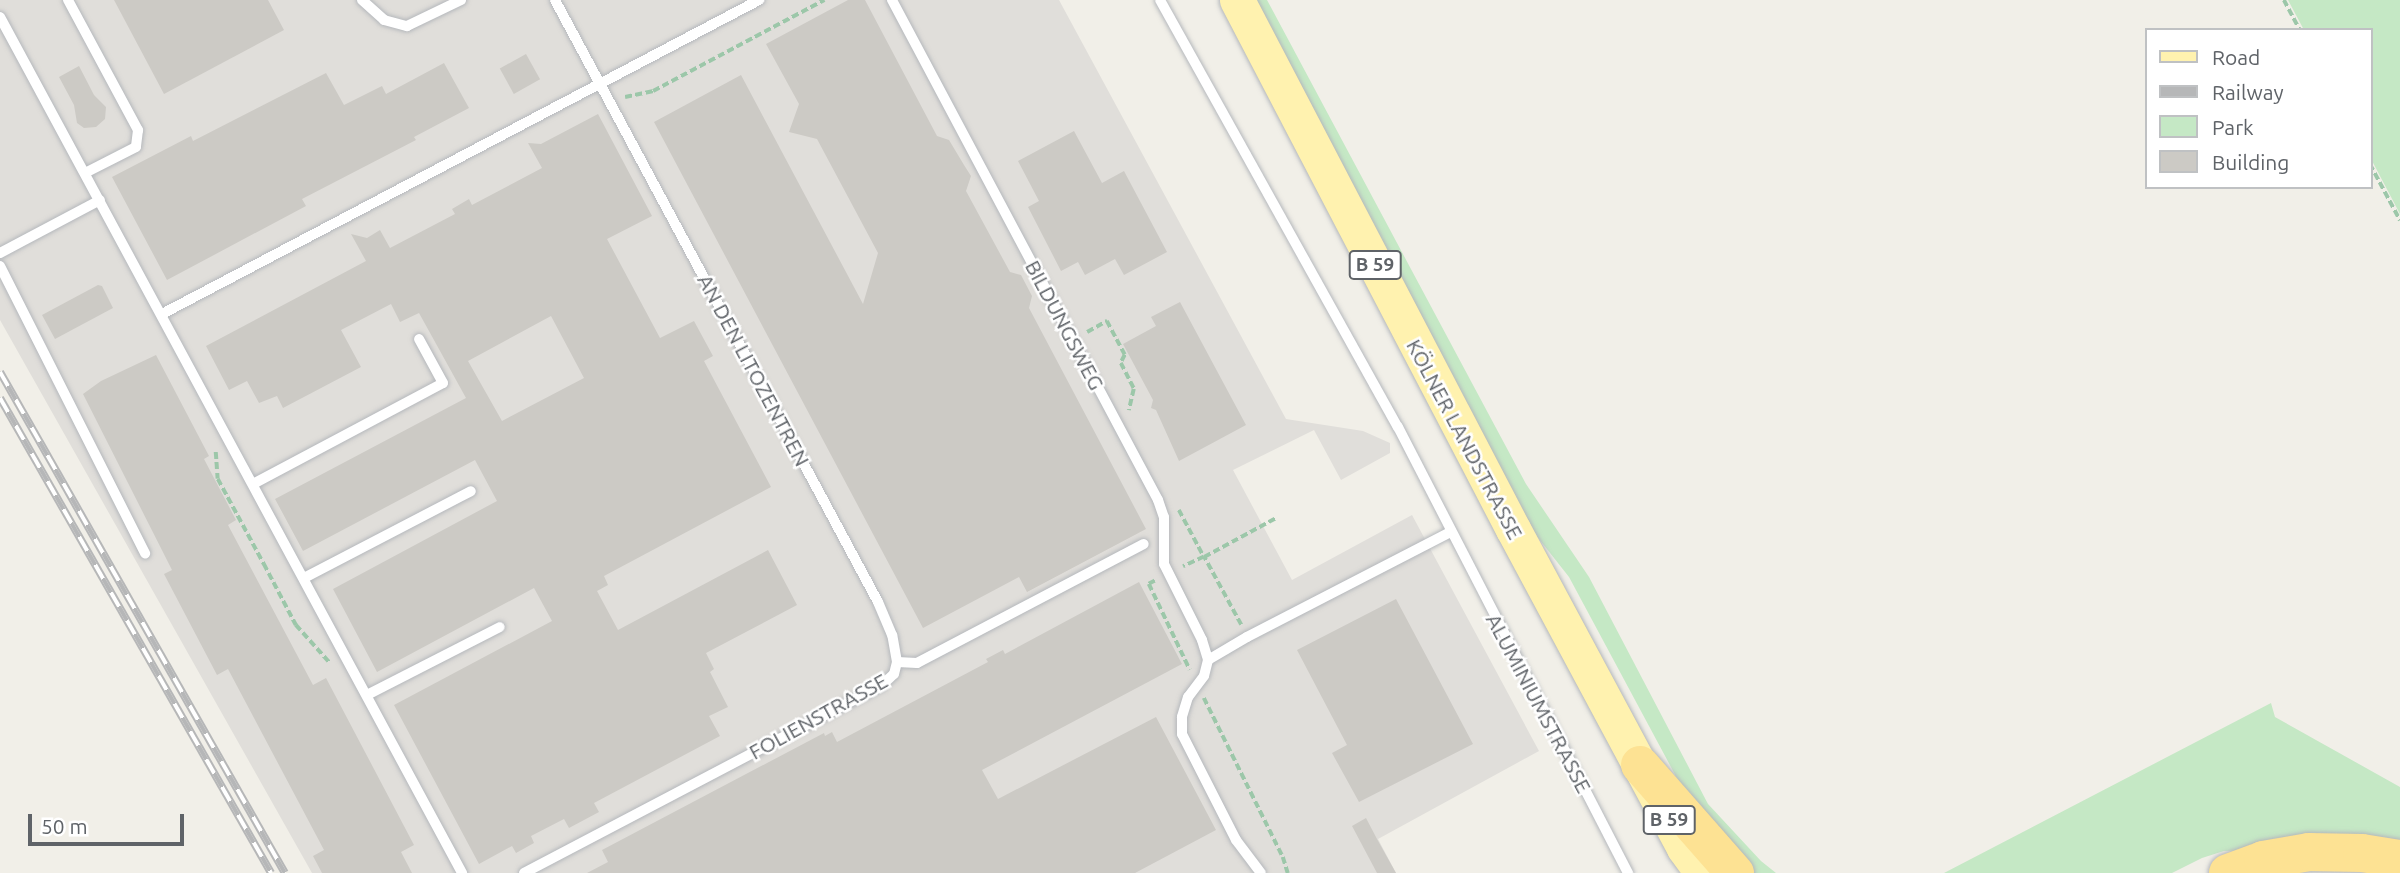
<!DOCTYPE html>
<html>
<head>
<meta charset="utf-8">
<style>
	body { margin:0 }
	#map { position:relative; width:2400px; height:873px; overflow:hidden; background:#f1efe8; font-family:Ubuntu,sans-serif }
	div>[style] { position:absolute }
	.industrial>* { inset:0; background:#e0deda }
	.green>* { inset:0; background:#c5e8c5 }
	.building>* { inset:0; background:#cccac5; transform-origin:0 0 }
	.path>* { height:3.5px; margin-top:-1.75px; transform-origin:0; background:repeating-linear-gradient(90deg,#9cc7a9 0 7px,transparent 0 10.5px) }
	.roads { filter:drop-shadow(0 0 2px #b5b8bc) drop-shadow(0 0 2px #b5b8bc) }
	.service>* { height:10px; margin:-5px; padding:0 5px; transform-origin:5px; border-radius:5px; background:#fff }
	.primary>* { height:35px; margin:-17.5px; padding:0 17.5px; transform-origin:17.5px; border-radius:17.5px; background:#fff2af }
	.motorway>* { height:38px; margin:-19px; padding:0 19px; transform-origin:19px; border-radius:19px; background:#fde293 }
	.rail>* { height:8px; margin-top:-4px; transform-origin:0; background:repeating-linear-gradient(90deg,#fff 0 16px,#b6b7b8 0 32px); box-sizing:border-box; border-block:2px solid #b6b7b8 }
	span { translate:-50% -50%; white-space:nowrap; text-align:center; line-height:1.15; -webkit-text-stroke:5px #fff; paint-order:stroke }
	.shield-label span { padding:2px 5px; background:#fff; border:2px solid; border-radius:5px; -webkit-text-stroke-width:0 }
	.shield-label { font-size:19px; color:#5f6368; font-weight:700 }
	.street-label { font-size:21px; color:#5f6368 }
	.legend { position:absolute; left:2145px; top:28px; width:228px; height:161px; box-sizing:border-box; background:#fff; border:2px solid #bfc1c3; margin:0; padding:9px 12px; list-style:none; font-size:21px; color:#5f6368 }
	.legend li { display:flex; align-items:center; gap:14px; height:35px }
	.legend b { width:35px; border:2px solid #bfc1c3 }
	.scale { position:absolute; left:28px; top:814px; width:156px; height:32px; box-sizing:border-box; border:4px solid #5f6368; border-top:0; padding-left:9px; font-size:21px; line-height:24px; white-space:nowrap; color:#5f6368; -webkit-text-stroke:5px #fff; paint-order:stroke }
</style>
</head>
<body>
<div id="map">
	<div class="industrial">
		<div style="clip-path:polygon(0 0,1059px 0,1286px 419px,1363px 431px,1390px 443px,1390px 453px,1341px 480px,1314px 430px,1233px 470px,1292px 580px,1412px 515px,1539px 751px,1378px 839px,1396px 873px,312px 873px,0 320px)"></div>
	</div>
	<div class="green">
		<div style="clip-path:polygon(1251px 0,1267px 0,1526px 484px,1589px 577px,1708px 804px,1761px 861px,1776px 873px,1749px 873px,1686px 795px,1569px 577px,1528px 525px)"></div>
		<div style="clip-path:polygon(2288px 0,2400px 0,2400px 214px,2370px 157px,2370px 30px,2304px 30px)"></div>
		<div style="clip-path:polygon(2271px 703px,2275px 717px,2400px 787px,2400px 846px,2224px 851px,2202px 858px,2172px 873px,1944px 873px)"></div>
	</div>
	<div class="building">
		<div style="clip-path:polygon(114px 0,268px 0,284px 30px,164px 94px)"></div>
		<div style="clip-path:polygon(848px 0,865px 0,937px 136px,949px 140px,964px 165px,971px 176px,966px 191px,1010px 272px,1021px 275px,1032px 296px,1029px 308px,1146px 529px,1027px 592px,1019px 577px,923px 628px,654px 122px,741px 75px,863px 304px,878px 253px,817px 139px,789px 132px,799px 104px,766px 44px)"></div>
		<div style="left:526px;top:54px;width:29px;height:30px;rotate:61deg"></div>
		<div style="clip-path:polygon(444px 63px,469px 108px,414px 137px,416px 140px,302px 199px,306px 206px,167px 280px,112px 177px,191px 136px,193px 141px,326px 73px,344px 105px,382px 86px,386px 94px)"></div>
		<div style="clip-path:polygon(79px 66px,94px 95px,106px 107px,105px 119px,96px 127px,84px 128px,77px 123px,74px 105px,59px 77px)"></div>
		<div style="clip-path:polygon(evenodd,598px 114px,652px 216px,607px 239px,660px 338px,694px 321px,713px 356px,704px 361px,771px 487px,604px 576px,608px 585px,597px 591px,618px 630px,768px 550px,797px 605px,706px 653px,714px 669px,710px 672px,728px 707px,709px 716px,720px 736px,594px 803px,599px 812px,569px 828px,564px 819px,531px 836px,534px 843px,516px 853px,512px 846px,479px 864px,394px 705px,552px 621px,534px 588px,377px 672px,333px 589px,497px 501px,475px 460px,303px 551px,275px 499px,466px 398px,419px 313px,400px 322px,391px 304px,341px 330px,361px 367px,283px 408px,277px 396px,259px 403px,247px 381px,229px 390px,206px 346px,366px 261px,351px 234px,367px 238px,380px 230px,390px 248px,455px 214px,452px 209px,469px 199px,472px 205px,542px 168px,528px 143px,541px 144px,598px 114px,551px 316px,584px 378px,502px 421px,468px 361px,551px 316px)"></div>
		<div style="clip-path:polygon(1074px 131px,1102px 183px,1124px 171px,1167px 252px,1124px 275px,1115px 259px,1085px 275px,1078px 262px,1061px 271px,1028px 207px,1039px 201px,1018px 161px)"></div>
		<div style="clip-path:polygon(98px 285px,102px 286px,113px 308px,55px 339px,42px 315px)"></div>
		<div style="clip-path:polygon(1180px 302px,1246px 425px,1179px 461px,1156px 410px,1151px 408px,1153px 400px,1123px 344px,1156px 326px,1151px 317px)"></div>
		<div style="clip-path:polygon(156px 355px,209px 456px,204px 459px,236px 520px,228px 525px,313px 685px,326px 678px,414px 845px,401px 852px,412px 873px,322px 873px,313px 856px,324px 850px,228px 669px,217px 675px,164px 574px,172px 570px,83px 394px,101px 381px)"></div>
		<div style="clip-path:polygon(1139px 582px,1182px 664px,982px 770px,998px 799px,1156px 717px,1216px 830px,1135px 873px,587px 873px,608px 862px,602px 850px,824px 733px,825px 736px,832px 732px,837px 742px,988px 662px,986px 659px,1003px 650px,1005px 654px)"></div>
		<div style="clip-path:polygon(1396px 599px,1473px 744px,1359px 802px,1332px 753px,1347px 745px,1297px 650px)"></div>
		<div style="clip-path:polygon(1366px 818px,1377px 839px,1396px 873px,1377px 873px,1352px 826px)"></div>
	</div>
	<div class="path">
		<div style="left:2284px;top:0;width:34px;rotate:62deg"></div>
		<div style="left:625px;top:97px;width:29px;rotate:-12deg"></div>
		<div style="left:653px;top:91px;width:194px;rotate:-28deg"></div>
		<div style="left:2370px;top:164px;width:64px;rotate:61.8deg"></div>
		<div style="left:1087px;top:332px;width:23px;rotate:-29deg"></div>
		<div style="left:1107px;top:321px;width:38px;rotate:62deg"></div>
		<div style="left:1125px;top:355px;width:9px;rotate:117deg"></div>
		<div style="left:1121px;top:363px;width:29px;rotate:63deg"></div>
		<div style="left:1134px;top:389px;width:22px;rotate:103deg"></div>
		<div style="left:216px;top:452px;width:27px;rotate:86deg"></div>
		<div style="left:218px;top:479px;width:97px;rotate:61.6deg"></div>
		<div style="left:264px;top:564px;width:69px;rotate:62.3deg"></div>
		<div style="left:296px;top:625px;width:51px;rotate:48.2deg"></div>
		<div style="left:1179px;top:510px;width:53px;rotate:62deg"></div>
		<div style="left:1204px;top:557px;width:23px;rotate:155deg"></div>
		<div style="left:1155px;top:581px;width:7px;rotate:153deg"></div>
		<div style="left:1149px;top:584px;width:95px;rotate:64.5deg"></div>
		<div style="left:1241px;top:625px;width:77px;rotate:-118.6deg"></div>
		<div style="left:1204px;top:557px;width:82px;rotate:-28.4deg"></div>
		<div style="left:1204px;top:698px;width:178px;rotate:63.6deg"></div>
		<div style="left:1283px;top:857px;width:17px;rotate:73deg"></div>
	</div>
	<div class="roads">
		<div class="service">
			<div style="left:68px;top:0;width:148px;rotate:61.7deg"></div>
			<div style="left:138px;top:130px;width:17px;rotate:97deg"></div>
			<div style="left:136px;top:147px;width:57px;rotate:153deg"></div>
			<div style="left:362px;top:0;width:30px;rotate:42deg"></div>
			<div style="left:384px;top:20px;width:24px;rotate:15deg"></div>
			<div style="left:407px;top:26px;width:60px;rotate:-25.7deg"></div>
			<div style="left:892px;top:0;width:566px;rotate:61.99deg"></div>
			<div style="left:1158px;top:500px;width:18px;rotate:71deg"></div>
			<div style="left:1164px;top:517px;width:47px;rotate:90deg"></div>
			<div style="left:1164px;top:564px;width:85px;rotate:63.4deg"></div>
			<div style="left:1202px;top:640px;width:21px;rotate:73deg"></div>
			<div style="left:1208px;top:660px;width:16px;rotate:104deg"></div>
			<div style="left:1204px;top:676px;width:26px;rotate:127deg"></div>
			<div style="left:1188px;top:697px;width:21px;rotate:107deg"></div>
			<div style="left:1182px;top:717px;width:17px;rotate:90deg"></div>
			<div style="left:1182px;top:734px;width:119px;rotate:63deg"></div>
			<div style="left:1236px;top:840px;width:41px;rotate:52.9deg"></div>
			<div style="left:1160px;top:0;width:489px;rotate:60.9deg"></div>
			<div style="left:1398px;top:427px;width:502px;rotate:62.72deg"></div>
			<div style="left:0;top:17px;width:973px;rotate:61.64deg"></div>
			<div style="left:0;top:253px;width:113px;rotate:-27.9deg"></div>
			<div style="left:0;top:266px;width:322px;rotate:63.2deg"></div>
			<div style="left:162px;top:314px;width:675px;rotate:-27.74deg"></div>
			<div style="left:253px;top:484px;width:215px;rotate:-28deg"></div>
			<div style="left:443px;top:383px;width:50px;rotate:-118.6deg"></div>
			<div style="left:304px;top:578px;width:188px;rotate:-27.5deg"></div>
			<div style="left:1208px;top:660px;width:45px;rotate:-30.5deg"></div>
			<div style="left:1247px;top:637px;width:229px;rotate:-27.3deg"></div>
			<div style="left:897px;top:662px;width:20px;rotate:3deg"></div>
			<div style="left:917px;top:663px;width:256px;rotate:-27.7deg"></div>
			<div style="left:367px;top:695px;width:149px;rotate:-27.1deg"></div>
			<div style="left:524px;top:873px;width:404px;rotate:-27.7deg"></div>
			<div style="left:882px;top:685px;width:16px;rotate:-43deg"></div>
			<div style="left:894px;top:674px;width:12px;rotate:-76deg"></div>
			<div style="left:897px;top:662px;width:27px;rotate:-100deg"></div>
			<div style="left:892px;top:635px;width:36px;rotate:-113deg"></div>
			<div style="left:878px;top:602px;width:683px;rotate:-118.22deg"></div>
		</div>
		<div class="primary">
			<div style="left:1237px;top:0;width:597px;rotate:62.45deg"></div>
			<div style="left:1513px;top:529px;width:362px;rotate:61.8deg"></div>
			<div style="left:1684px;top:848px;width:31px;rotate:54deg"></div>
		</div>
		<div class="motorway">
			<div style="left:1640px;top:765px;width:144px;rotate:48.7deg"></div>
			<div style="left:2228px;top:873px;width:37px;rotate:-20deg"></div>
			<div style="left:2263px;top:860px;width:47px;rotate:-9.9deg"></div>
			<div style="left:2309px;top:852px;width:53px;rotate:1.1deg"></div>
			<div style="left:2362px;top:853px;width:38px;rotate:9deg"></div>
		</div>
	</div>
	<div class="rail">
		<div style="left:0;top:372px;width:576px;rotate:60.37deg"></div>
		<div style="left:0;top:398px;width:547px;rotate:60.29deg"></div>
	</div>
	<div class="shield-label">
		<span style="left:1375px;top:265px">B 59</span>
		<span style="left:1669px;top:820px">B 59</span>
	</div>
	<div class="street-label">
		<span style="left:1065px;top:325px;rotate:62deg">BILDUNGSWEG</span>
		<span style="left:754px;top:370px;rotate:62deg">AN DEN LITOZENTREN</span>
		<span style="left:1465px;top:439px;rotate:62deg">KÖLNER LANDSTRASSE</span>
		<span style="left:1539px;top:703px;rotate:62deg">ALUMINIUMSTRASSE</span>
		<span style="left:818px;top:716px;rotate:-29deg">FOLIENSTRASSE</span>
	</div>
	<ul class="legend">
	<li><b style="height:9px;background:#fff2af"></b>Road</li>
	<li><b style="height:9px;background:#b6b7b8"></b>Railway</li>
	<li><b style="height:19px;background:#c5e8c5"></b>Park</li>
	<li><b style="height:19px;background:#cccac5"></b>Building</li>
	</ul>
	<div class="scale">50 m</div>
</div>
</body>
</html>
